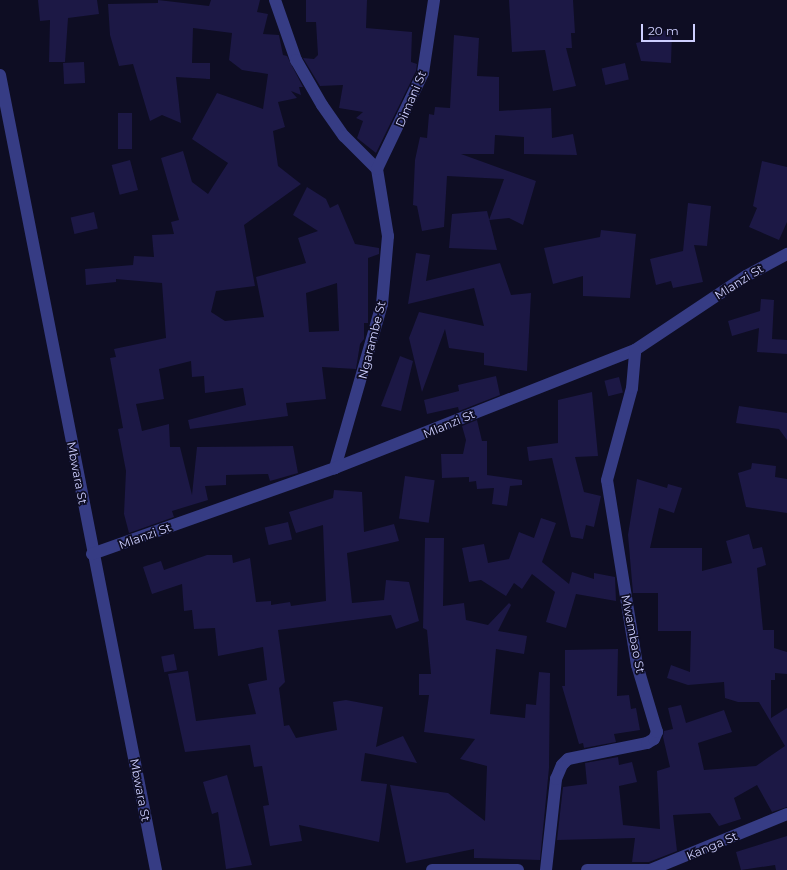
<!DOCTYPE html>
<html>
<head>
<meta charset="utf-8">
<style>
	body { margin:0 }
	#map { position:relative; width:787px; height:870px; overflow:hidden; background:#0e0d23; font-family:Montserrat,sans-serif }
	div>[style] { position:absolute }
	.building>* { inset:0; background:#1c1845; transform-origin:0 0 }
	.minor>* { height:12px; margin:-6px; padding:0 6px; transform-origin:6px; border-radius:6px; background:#363c84 }
	span { translate:-50% -50%; white-space:nowrap; text-align:center; line-height:1.15; -webkit-text-stroke:3.5px #0e0d23; paint-order:stroke }
	.street-label { font-size:12px; color:#cecfff }
	.scale { position:absolute; left:641px; top:24px; width:54px; height:18px; box-sizing:border-box; border:2px solid #cecfff; border-top:0; padding-left:5px; font-size:12px; line-height:14px; white-space:nowrap; color:#cecfff; -webkit-text-stroke:3px #0e0d23; paint-order:stroke }
</style>
</head>
<body>
<div id="map">
	<div class="building">
		<div style="clip-path:polygon(38px 0,97px 0,99px 14px,68px 18px,65px 62px,49px 62px,50px 20px,40px 21px)"></div>
		<div style="clip-path:polygon(evenodd,158px 0,209px 6px,211px 0,260px 0,257px 12px,268px 14px,263px 34px,279px 35px,283px 55px,287px 56px,303px 87px,299px 87px,301px 95px,291px 91px,297px 98px,278px 102px,285px 127px,273px 131px,278px 166px,301px 184px,244px 225px,255px 286px,216px 291px,211px 312px,225px 321px,264px 317px,256px 277px,306px 263px,298px 238px,318px 231px,293px 215px,307px 187px,326px 199px,330px 208px,338px 204px,355px 244px,379px 248px,379px 254px,368px 258px,368px 323px,364px 323px,364px 339px,360px 344px,356px 369px,322px 367px,326px 399px,286px 403px,288px 416px,190px 429px,188px 420px,246px 405px,243px 388px,205px 393px,204px 376px,192px 377px,191px 361px,159px 369px,164px 399px,136px 404px,142px 431px,169px 424px,170px 447px,180px 447px,192px 495px,197px 447px,293px 446px,298px 473px,270px 481px,268px 474px,226px 475px,226px 485px,205px 486px,208px 500px,172px 511px,174px 517px,129px 533px,124px 514px,126px 471px,118px 429px,123px 428px,110px 358px,116px 357px,114px 349px,166px 338px,162px 283px,116px 279px,116px 282px,86px 285px,85px 269px,133px 265px,134px 256px,154px 257px,152px 235px,174px 234px,171px 222px,179px 220px,161px 158px,183px 151px,192px 182px,208px 194px,228px 163px,192px 139px,217px 93px,263px 109px,268px 74px,242px 70px,229px 60px,232px 33px,193px 28px,192px 63px,210px 63px,210px 79px,176px 77px,181px 123px,162px 115px,150px 121px,133px 64px,119px 66px,110px 35px,108px 4px,158px 3px,158px 0,337px 283px,339px 331px,309px 332px,306px 293px,337px 283px)"></div>
		<div style="clip-path:polygon(306px 0,367px 0,366px 28px,412px 32px,411px 62px,417px 64px,416px 71px,376px 153px,357px 138px,363px 121px,356px 118px,363px 112px,339px 108px,343px 85px,320px 86px,303px 58px,314px 59px,318px 55px,316px 22px,306px 22px)"></div>
		<div style="clip-path:polygon(509px 0,573px 0,575px 33px,571px 33px,572px 48px,566px 48px,576px 86px,553px 91px,545px 50px,512px 52px)"></div>
		<div style="clip-path:polygon(650px 30px,672px 31px,671px 63px,641px 61px,636px 43px,649px 40px)"></div>
		<div style="clip-path:polygon(454px 35px,479px 38px,477px 76px,499px 77px,499px 111px,551px 108px,552px 138px,573px 134px,577px 155px,524px 154px,524px 137px,495px 135px,494px 154px,461px 154px,536px 181px,523px 225px,509px 218px,489px 220px,504px 179px,447px 176px,444px 227px,422px 231px,417px 206px,413px 205px,415px 160px,420px 137px,427px 138px,429px 114px,434px 115px,435px 107px,450px 108px)"></div>
		<div style="left:84px;top:62px;width:21px;height:21px;rotate:87deg"></div>
		<div style="left:625px;top:63px;width:17px;height:24px;rotate:77deg"></div>
		<div style="left:118px;top:113px;width:14px;height:36px"></div>
		<div style="left:130px;top:160px;width:31px;height:19px;rotate:75deg"></div>
		<div style="clip-path:polygon(762px 161px,787px 167px,787px 222px,779px 240px,749px 227px,757px 208px,753px 206px)"></div>
		<div style="clip-path:polygon(688px 203px,711px 206px,707px 246px,694px 245px,703px 282px,673px 288px,671px 281px,656px 285px,650px 259px,683px 251px)"></div>
		<div style="clip-path:polygon(487px 211px,497px 250px,449px 248px,452px 214px)"></div>
		<div style="left:94px;top:212px;width:17px;height:24px;rotate:77deg"></div>
		<div style="clip-path:polygon(601px 230px,636px 234px,630px 298px,583px 296px,583px 276px,553px 284px,544px 248px,600px 237px)"></div>
		<div style="clip-path:polygon(416px 253px,430px 255px,426px 281px,500px 263px,511px 295px,531px 293px,527px 371px,484px 365px,484px 353px,449px 348px,445px 329px,422px 392px,409px 338px,419px 312px,484px 326px,474px 288px,408px 304px)"></div>
		<div style="clip-path:polygon(761px 299px,774px 300px,772px 339px,787px 340px,787px 354px,757px 352px,759px 328px,732px 336px,728px 321px,760px 311px)"></div>
		<div style="clip-path:polygon(400px 356px,413px 361px,401px 411px,381px 406px)"></div>
		<div style="clip-path:polygon(496px 376px,500px 395px,459px 411px,458px 407px,427px 414px,424px 400px,459px 391px,458px 385px)"></div>
		<div style="left:619px;top:377px;width:16px;height:15px;rotate:76deg"></div>
		<div style="clip-path:polygon(592px 392px,598px 456px,575px 457px,584px 492px,601px 496px,594px 527px,586px 525px,583px 539px,571px 537px,552px 458px,529px 461px,527px 447px,558px 443px,558px 400px)"></div>
		<div style="clip-path:polygon(739px 406px,787px 413px,787px 440px,779px 429px,736px 423px)"></div>
		<div style="clip-path:polygon(477px 420px,482px 441px,487px 441px,487px 475px,522px 480px,522px 485px,510px 486px,507px 506px,492px 504px,494px 488px,477px 489px,476px 481px,469px 482px,469px 477px,442px 478px,441px 454px,463px 454px,466px 440px,462px 426px)"></div>
		<div style="clip-path:polygon(752px 463px,776px 466px,775px 477px,787px 479px,787px 513px,746px 507px,738px 473px,751px 469px)"></div>
		<div style="left:405px;top:476px;width:30px;height:43px;rotate:8deg"></div>
		<div style="clip-path:polygon(637px 479px,667px 488px,668px 484px,682px 488px,674px 513px,659px 508px,650px 548px,702px 548px,702px 571px,732px 563px,726px 541px,749px 534px,753px 549px,762px 547px,766px 565px,757px 568px,763px 630px,774px 630px,774px 648px,787px 652px,787px 674px,775px 673px,775px 680px,771px 680px,771px 718px,787px 708px,787px 807px,772px 812px,757px 785px,734px 798px,741px 819px,719px 826px,710px 813px,673px 815px,677px 851px,649px 862px,632px 862px,635px 838px,557px 840px,563px 787px,587px 784px,585px 763px,618px 757px,619px 765px,632px 762px,637px 782px,619px 786px,623px 825px,660px 829px,657px 771px,670px 767px,663px 737px,664px 731px,673px 729px,668px 708px,681px 705px,686px 723px,724px 710px,732px 732px,698px 743px,704px 770px,756px 766px,785px 746px,759px 702px,738px 702px,725px 698px,724px 682px,688px 685px,667px 678px,671px 665px,690px 672px,691px 631px,658px 631px,658px 593px,633px 593px,628px 535px)"></div>
		<div style="clip-path:polygon(334px 490px,362px 492px,364px 532px,394px 524px,399px 541px,347px 553px,352px 603px,384px 600px,386px 580px,409px 582px,419px 621px,396px 629px,391px 615px,278px 630px,285px 682px,279px 688px,284px 726px,289px 725px,296px 738px,337px 730px,333px 702px,346px 700px,383px 707px,376px 747px,403px 736px,417px 763px,365px 753px,361px 781px,387px 784px,379px 842px,299px 825px,302px 841px,270px 846px,263px 806px,269px 805px,262px 766px,254px 767px,250px 745px,185px 752px,168px 674px,188px 671px,196px 721px,256px 714px,248px 684px,267px 680px,263px 647px,218px 656px,215px 628px,194px 629px,192px 610px,184px 611px,182px 584px,152px 594px,143px 567px,161px 561px,164px 570px,207px 555px,232px 555px,233px 563px,250px 558px,256px 602px,271px 601px,271px 605px,290px 602px,291px 606px,326px 601px,323px 525px,296px 533px,289px 512px,333px 498px)"></div>
		<div style="clip-path:polygon(541px 518px,556px 523px,542px 562px,569px 584px,572px 572px,594px 579px,594px 573px,615px 577px,616px 601px,576px 594px,566px 628px,546px 622px,555px 592px,532px 574px,522px 589px,514px 583px,506px 596px,481px 580px,469px 582px,462px 548px,484px 544px,488px 563px,509px 559px,519px 532px,534px 538px)"></div>
		<div style="left:288px;top:522px;width:18px;height:24px;rotate:77deg"></div>
		<div style="clip-path:polygon(425px 538px,444px 538px,443px 606px,464px 603px,466px 620px,488px 625px,509px 603px,511px 605px,498px 631px,527px 636px,524px 654px,496px 649px,490px 714px,525px 718px,526px 704px,536px 705px,539px 672px,550px 673px,549px 768px,540px 860px,474px 858px,474px 849px,406px 863px,390px 785px,448px 793px,485px 821px,487px 766px,460px 759px,475px 739px,424px 732px,429px 695px,419px 695px,419px 674px,431px 674px,427px 630px,423px 628px)"></div>
		<div style="clip-path:polygon(618px 649px,617px 696px,629px 695px,631px 709px,636px 708px,640px 730px,614px 734px,616px 742px,584px 748px,583px 743px,579px 744px,562px 686px,565px 686px,565px 650px)"></div>
		<div style="left:174px;top:654px;width:16px;height:13px;rotate:79deg"></div>
		<div style="clip-path:polygon(227px 775px,252px 865px,226px 869px,218px 812px,212px 814px,203px 782px)"></div>
		<div style="clip-path:polygon(787px 836px,787px 870px,776px 870px,775px 865px,741px 870px,736px 852px)"></div>
	</div>
	<div class="minor">
		<div style="left:275px;top:0;width:64px;rotate:70.7deg"></div>
		<div style="left:296px;top:60px;width:52px;rotate:60deg"></div>
		<div style="left:322px;top:105px;width:38px;rotate:55deg"></div>
		<div style="left:344px;top:136px;width:47px;rotate:45deg"></div>
		<div style="left:377px;top:169px;width:68px;rotate:80.7deg"></div>
		<div style="left:388px;top:236px;width:68px;rotate:95deg"></div>
		<div style="left:382px;top:304px;width:171px;rotate:106deg"></div>
		<div style="left:0;top:75px;width:810px;rotate:78.9deg"></div>
		<div style="left:377px;top:169px;width:106px;rotate:-64.4deg"></div>
		<div style="left:423px;top:73px;width:74px;rotate:-81.4deg"></div>
		<div style="left:92px;top:554px;width:258px;rotate:-19.5deg"></div>
		<div style="left:335px;top:468px;width:322px;rotate:-21.5deg"></div>
		<div style="left:635px;top:350px;width:133px;rotate:-33.7deg"></div>
		<div style="left:746px;top:276px;width:47px;rotate:-28.2deg"></div>
		<div style="left:432px;top:870px;width:86px"></div>
		<div style="left:546px;top:870px;width:92px;rotate:-83.7deg"></div>
		<div style="left:556px;top:779px;width:15px;rotate:-67deg"></div>
		<div style="left:562px;top:765px;width:8px;rotate:-45deg"></div>
		<div style="left:568px;top:759px;width:81px;rotate:-11.4deg"></div>
		<div style="left:647px;top:743px;width:8px;rotate:-30deg"></div>
		<div style="left:654px;top:739px;width:8px;rotate:-67deg"></div>
		<div style="left:657px;top:732px;width:70px;rotate:-106.6deg"></div>
		<div style="left:637px;top:665px;width:187px;rotate:-99.2deg"></div>
		<div style="left:607px;top:480px;width:95px;rotate:-74.8deg"></div>
		<div style="left:632px;top:388px;width:38px;rotate:-85deg"></div>
		<div style="left:587px;top:870px;width:63px"></div>
		<div style="left:650px;top:870px;width:148px;rotate:-22.2deg"></div>
	</div>
	<div class="street-label">
		<span style="left:411px;top:99px;rotate:-67deg">Dimani St</span>
		<span style="left:739px;top:282px;rotate:-32deg">Mlanzi St</span>
		<span style="left:372px;top:340px;rotate:-76deg">Ngarambe St</span>
		<span style="left:449px;top:424px;rotate:-23deg">Mlanzi St</span>
		<span style="left:77px;top:473px;rotate:79deg">Mbwara St</span>
		<span style="left:145px;top:536px;rotate:-20deg">Mlanzi St</span>
		<span style="left:633px;top:634px;rotate:79deg">Mwambao St</span>
		<span style="left:140px;top:790px;rotate:79deg">Mbwara St</span>
		<span style="left:712px;top:846px;rotate:-23deg">Kanga St</span>
	</div>
	<div class="scale">20 m</div>
</div>
</body>
</html>
